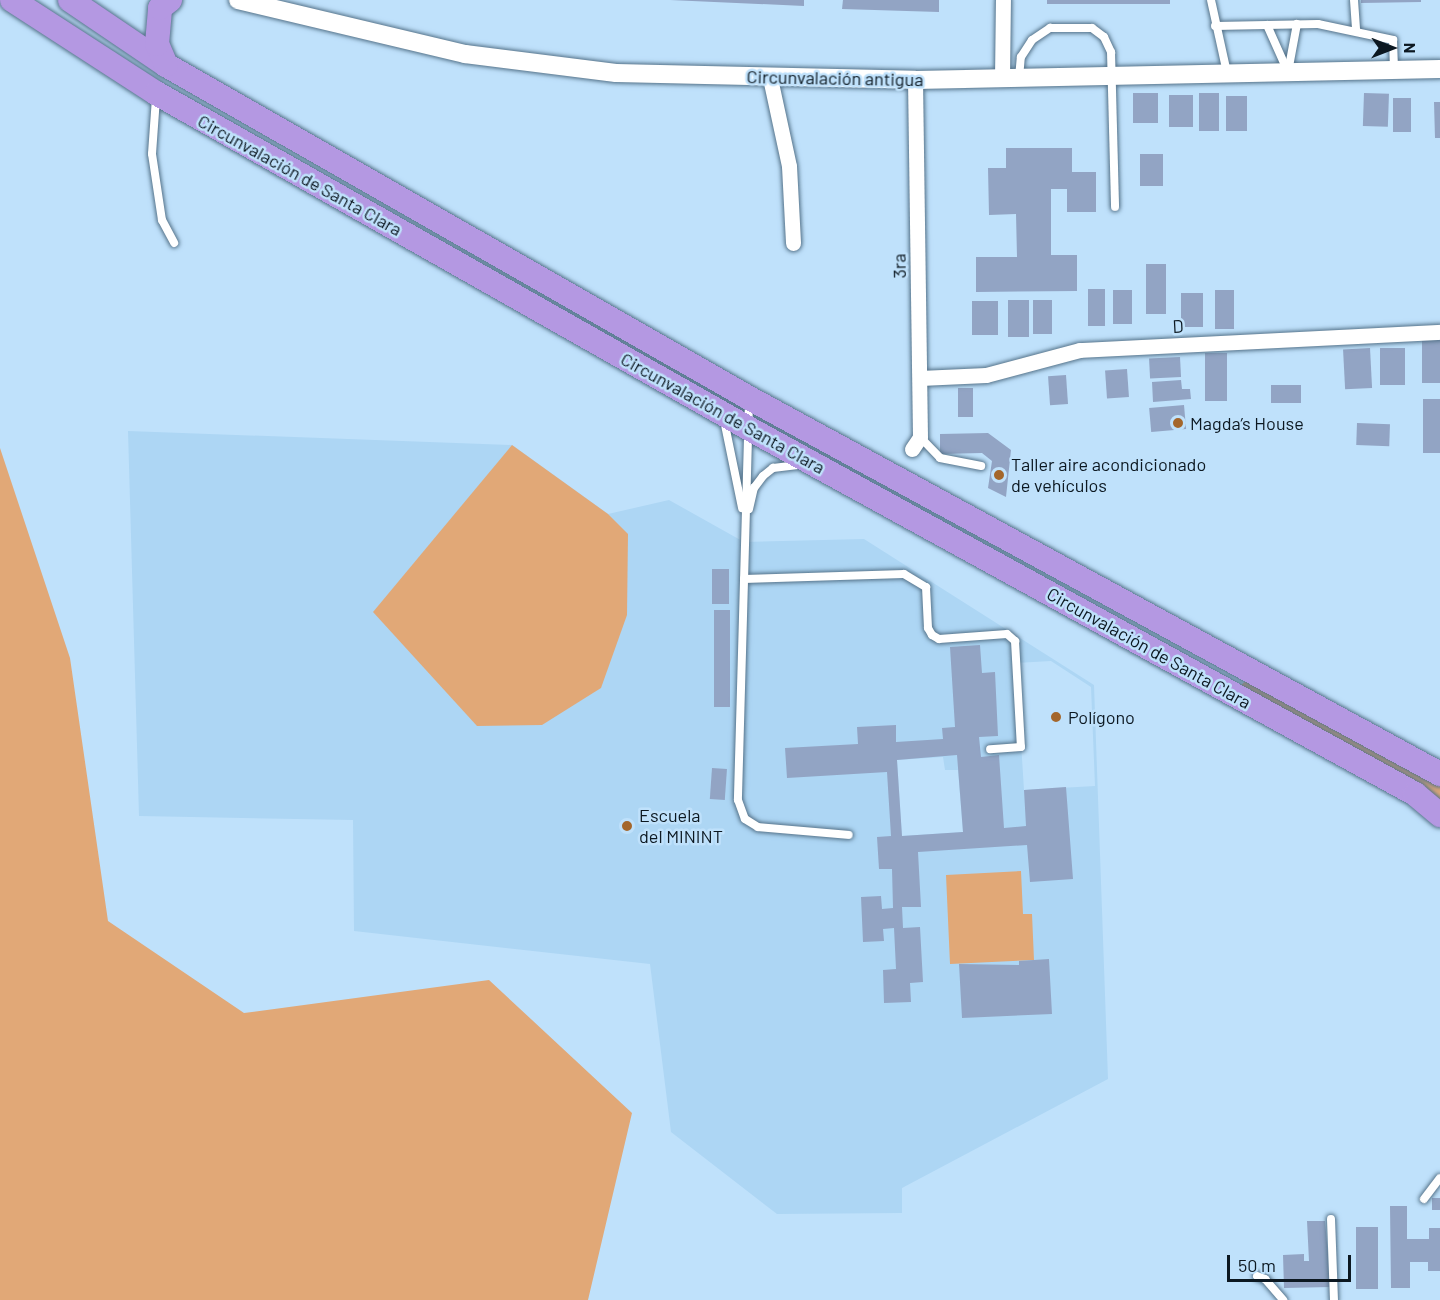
<!DOCTYPE html>
<html>
<head>
<meta charset="utf-8">
<style>
	body { margin:0 }
	#map { position:relative; width:1440px; height:1300px; overflow:hidden; background:#bfe1fb; font-family:Barlow,sans-serif }
	div>[style] { position:absolute }
	.built>* { inset:0; background:#add6f4 }
	.green>* { inset:0; background:#e1a877 }
	.building>* { inset:0; background:#92a4c4; transform-origin:0 0 }
	.roads { filter:drop-shadow(0 0 2px #55738a) drop-shadow(0 0 2px #55738a) }
	.service>* { height:8px; margin:-4px; padding:0 4px; transform-origin:4px; border-radius:4px; background:#fff }
	.minor>* { height:15px; margin:-7.5px; padding:0 7.5px; transform-origin:7.5px; border-radius:7.5px; background:#fff }
	.tertiary>* { height:18px; margin:-9px; padding:0 9px; transform-origin:9px; border-radius:9px; background:#fff }
	.trunk>* { height:24px; margin:-12px; padding:0 12px; transform-origin:12px; border-radius:12px; background:#b498e2 }
	.dots>* { width:16px; height:16px; translate:-50% -50%; box-sizing:border-box; border:3px solid #bfe1fb; border-radius:50% }
	span { translate:-50% -50%; white-space:nowrap; text-align:center; line-height:1.15; -webkit-text-stroke:5px #bfe1fb; paint-order:stroke }
	.street-label { font-size:18px; color:#0c1821 }
	.poi-label { font-size:18px; color:#0c1821 }
	.left { translate:0 -50%; text-align:left }
	.north { position:absolute; left:1362px; top:18px; width:60px; height:60px; -webkit-text-stroke:4px #bfe1fb; paint-order:stroke; rotate:90deg; font-size:16px; font-weight:700; line-height:24px; text-align:center; color:#0c1821 }
	.north::after { content:''; display:block; margin:auto; width:21px; height:27px; background:#0c1821; clip-path:polygon(50% 0,100% 100%,50% 72%,0 100%) }
	.scale { position:absolute; left:1227px; top:1255px; width:124px; height:27px; box-sizing:border-box; border:3px solid #0c1821; border-top:0; padding-left:8px; font-size:18px; line-height:21px; white-space:nowrap; color:#0c1821; -webkit-text-stroke:4px #bfe1fb; paint-order:stroke }
</style>
</head>
<body>
<div id="map">
	<div class="built">
		<div style="clip-path:polygon(evenodd,128px 431px,512px 445px,608px 514px,669px 500px,744px 542px,864px 539px,1094px 685px,1108px 1079px,902px 1188px,902px 1213px,777px 1214px,671px 1132px,650px 964px,354px 931px,353px 820px,139px 816px,128px 431px,1051px 661px,1091px 687px,1095px 786px,1024px 790px,1016px 663px,1051px 661px,128px 431px,943px 757px,945px 770px,958px 770px,963px 832px,902px 836px,897px 760px,943px 757px)"></div>
	</div>
	<div class="green">
		<div style="clip-path:polygon(512px 445px,608px 514px,628px 534px,627px 615px,601px 688px,542px 725px,477px 726px,373px 612px)"></div>
		<div style="clip-path:polygon(0 448px,70px 658px,108px 921px,244px 1013px,489px 980px,632px 1113px,588px 1300px,0 1300px)"></div>
		<div style="clip-path:polygon(1247px 680px,1440px 785px,1440px 803px,1241px 685px)"></div>
		<div style="clip-path:polygon(1021px 871px,1023px 914px,1032px 914px,1034px 960px,950px 964px,946px 875px)"></div>
	</div>
	<div class="building">
		<div style="clip-path:polygon(670px 0,804px 0,804px 6px)"></div>
		<div style="clip-path:polygon(843px 0,939px 0,939px 12px,842px 9px)"></div>
		<div style="left:1047px;top:0;width:123px;height:4px"></div>
		<div style="clip-path:polygon(1361px 0,1421px 0,1421px 2px,1361px 3px)"></div>
		<div style="left:1158px;top:93px;width:30px;height:25px;rotate:90deg"></div>
		<div style="left:1199px;top:93px;width:20px;height:38px"></div>
		<div style="left:1364px;top:93px;width:25px;height:33px;rotate:2deg"></div>
		<div style="left:1169px;top:95px;width:24px;height:32px"></div>
		<div style="left:1226px;top:96px;width:21px;height:35px"></div>
		<div style="left:1393px;top:98px;width:18px;height:34px"></div>
		<div style="clip-path:polygon(1434px 102px,1440px 102px,1440px 138px,1435px 138px)"></div>
		<div style="clip-path:polygon(1006px 148px,1072px 148px,1072px 172px,1096px 172px,1096px 212px,1067px 212px,1067px 189px,1051px 189px,1051px 255px,1077px 255px,1077px 291px,976px 292px,976px 257px,1017px 257px,1016px 214px,989px 215px,988px 168px,1006px 168px)"></div>
		<div style="left:1140px;top:154px;width:23px;height:32px"></div>
		<div style="left:1146px;top:264px;width:20px;height:50px"></div>
		<div style="left:1088px;top:289px;width:17px;height:37px"></div>
		<div style="left:1132px;top:290px;width:34px;height:19px;rotate:90deg"></div>
		<div style="left:1215px;top:290px;width:19px;height:39px"></div>
		<div style="left:1181px;top:293px;width:22px;height:34px"></div>
		<div style="left:1008px;top:300px;width:21px;height:37px"></div>
		<div style="left:1033px;top:300px;width:19px;height:34px"></div>
		<div style="left:972px;top:301px;width:26px;height:34px"></div>
		<div style="left:1440px;top:338px;width:45px;height:18px;rotate:90deg"></div>
		<div style="left:1370px;top:348px;width:40px;height:27px;rotate:87deg"></div>
		<div style="left:1380px;top:348px;width:25px;height:37px"></div>
		<div style="left:1227px;top:353px;width:48px;height:22px;rotate:90deg"></div>
		<div style="left:1180px;top:357px;width:20px;height:31px;rotate:87deg"></div>
		<div style="left:1127px;top:369px;width:28px;height:22px;rotate:86deg"></div>
		<div style="left:1066px;top:375px;width:29px;height:18px;rotate:86deg"></div>
		<div style="clip-path:polygon(1181px 380px,1182px 389px,1190px 389px,1191px 399px,1153px 402px,1152px 382px)"></div>
		<div style="left:1301px;top:385px;width:18px;height:30px;rotate:90deg"></div>
		<div style="left:958px;top:388px;width:15px;height:29px"></div>
		<div style="left:1423px;top:399px;width:17px;height:54px"></div>
		<div style="left:1184px;top:405px;width:24px;height:35px;rotate:85deg"></div>
		<div style="left:1357px;top:423px;width:33px;height:22px;rotate:2deg"></div>
		<div style="clip-path:polygon(988px 433px,1011px 450px,1006px 497px,988px 488px,992px 461px,982px 453px,940px 454px,940px 434px)"></div>
		<div style="left:712px;top:569px;width:17px;height:35px"></div>
		<div style="left:714px;top:610px;width:16px;height:97px"></div>
		<div style="clip-path:polygon(evenodd,980px 645px,982px 673px,995px 672px,998px 736px,979px 737px,981px 757px,999px 755px,1004px 828px,1026px 826px,1024px 790px,1066px 787px,1073px 879px,1030px 882px,1027px 845px,918px 852px,921px 907px,902px 907px,903px 928px,920px 927px,923px 982px,910px 983px,911px 1002px,884px 1003px,883px 970px,896px 969px,894px 928px,883px 929px,884px 941px,863px 942px,861px 897px,881px 896px,882px 909px,893px 908px,892px 869px,879px 869px,877px 837px,891px 836px,887px 772px,787px 778px,785px 748px,858px 744px,857px 727px,896px 725px,896px 742px,943px 739px,942px 728px,955px 727px,950px 647px,980px 645px,957px 755px,963px 832px,902px 836px,897px 760px,957px 755px)"></div>
		<div style="left:712px;top:768px;width:15px;height:31px;rotate:4deg"></div>
		<div style="clip-path:polygon(1049px 959px,1052px 1014px,962px 1018px,959px 964px,1019px 965px,1019px 961px)"></div>
		<div style="left:1432px;top:1198px;width:8px;height:12px"></div>
		<div style="clip-path:polygon(1390px 1206px,1407px 1206px,1407px 1239px,1429px 1239px,1429px 1228px,1440px 1228px,1440px 1271px,1428px 1271px,1428px 1262px,1410px 1262px,1410px 1288px,1391px 1288px)"></div>
		<div style="clip-path:polygon(1307px 1221px,1325px 1221px,1331px 1287px,1284px 1288px,1283px 1255px,1304px 1254px,1304px 1261px,1309px 1261px)"></div>
		<div style="left:1356px;top:1227px;width:22px;height:62px"></div>
	</div>
	<div class="roads">
		<div class="service">
			<div style="left:1211px;top:0;width:75px;rotate:77.6deg"></div>
			<div style="left:1354px;top:0;width:31px;rotate:86deg"></div>
			<div style="left:1267px;top:25px;width:51px;rotate:65.9deg"></div>
			<div style="left:1288px;top:72px;width:49px;rotate:-79.4deg"></div>
			<div style="left:1215px;top:26px;width:103px;rotate:-1.1deg"></div>
			<div style="left:1318px;top:24px;width:77px;rotate:12deg"></div>
			<div style="left:1393px;top:40px;width:29px;rotate:88deg"></div>
			<div style="left:1019px;top:78px;width:21px;rotate:-85deg"></div>
			<div style="left:1021px;top:57px;width:20px;rotate:-57deg"></div>
			<div style="left:1032px;top:40px;width:22px;rotate:-34deg"></div>
			<div style="left:1050px;top:28px;width:42px"></div>
			<div style="left:1092px;top:28px;width:15px;rotate:37deg"></div>
			<div style="left:1104px;top:37px;width:17px;rotate:65deg"></div>
			<div style="left:1111px;top:52px;width:155px;rotate:88.5deg"></div>
			<div style="left:156px;top:98px;width:56px;rotate:94.1deg"></div>
			<div style="left:152px;top:154px;width:67px;rotate:81.4deg"></div>
			<div style="left:162px;top:220px;width:26px;rotate:62deg"></div>
			<div style="left:749px;top:402px;width:398px;rotate:91.6deg"></div>
			<div style="left:738px;top:800px;width:20px;rotate:70deg"></div>
			<div style="left:745px;top:819px;width:15px;rotate:32deg"></div>
			<div style="left:758px;top:827px;width:91px;rotate:5deg"></div>
			<div style="left:724px;top:420px;width:90px;rotate:78.4deg"></div>
			<div style="left:920px;top:437px;width:29px;rotate:46deg"></div>
			<div style="left:940px;top:458px;width:42px;rotate:11deg"></div>
			<div style="left:749px;top:509px;width:22px;rotate:-77deg"></div>
			<div style="left:754px;top:488px;width:15px;rotate:-53deg"></div>
			<div style="left:763px;top:476px;width:13px;rotate:-39deg"></div>
			<div style="left:773px;top:468px;width:25px;rotate:-7deg"></div>
			<div style="left:744px;top:579px;width:160px;rotate:-1.8deg"></div>
			<div style="left:904px;top:574px;width:26px;rotate:31deg"></div>
			<div style="left:926px;top:587px;width:41px;rotate:87.2deg"></div>
			<div style="left:928px;top:628px;width:8px;rotate:60deg"></div>
			<div style="left:932px;top:635px;width:8px;rotate:30deg"></div>
			<div style="left:939px;top:639px;width:68px;rotate:-4.2deg"></div>
			<div style="left:1007px;top:634px;width:11px;rotate:41deg"></div>
			<div style="left:1015px;top:641px;width:106px;rotate:86.8deg"></div>
			<div style="left:1021px;top:747px;width:31px;rotate:176deg"></div>
			<div style="left:1424px;top:1199px;width:26px;rotate:-53deg"></div>
			<div style="left:1331px;top:1219px;width:81px;rotate:87.9deg"></div>
			<div style="left:1257px;top:1276px;width:9px;rotate:21deg"></div>
			<div style="left:1265px;top:1279px;width:28px;rotate:49deg"></div>
		</div>
		<div class="minor">
			<div style="left:770px;top:78px;width:90px;rotate:77.8deg"></div>
			<div style="left:789px;top:166px;width:77px;rotate:87deg"></div>
			<div style="left:1002px;top:78px;width:78px;rotate:-89.3deg"></div>
			<div style="left:920px;top:378px;width:66px;rotate:-2.6deg"></div>
			<div style="left:986px;top:375px;width:97px;rotate:-14.9deg"></div>
			<div style="left:1080px;top:350px;width:360px;rotate:-2.9deg"></div>
			<div style="left:912px;top:449px;width:14px;rotate:-56deg"></div>
			<div style="left:920px;top:437px;width:357px;rotate:-90.8deg"></div>
		</div>
		<div class="tertiary">
			<div style="left:238px;top:0;width:233px;rotate:13.4deg"></div>
			<div style="left:465px;top:54px;width:152px;rotate:7.2deg"></div>
			<div style="left:616px;top:73px;width:299px;rotate:1.3deg"></div>
			<div style="left:915px;top:80px;width:525px;rotate:-1.2deg"></div>
		</div>
		<div class="trunk">
			<div style="left:12px;top:0;width:171px;rotate:32.9deg"></div>
			<div style="left:156px;top:93px;width:680px;rotate:29.5deg"></div>
			<div style="left:748px;top:428px;width:761px;rotate:28.75deg"></div>
			<div style="left:1415px;top:794px;width:33px;rotate:40deg"></div>
			<div style="left:70px;top:0;width:116px;rotate:34.1deg"></div>
			<div style="left:166px;top:65px;width:671px;rotate:29.73deg"></div>
			<div style="left:749px;top:398px;width:787px;rotate:28.55deg"></div>
			<div style="left:166px;top:65px;width:23px;rotate:-113deg"></div>
			<div style="left:157px;top:44px;width:36px;rotate:-85deg"></div>
			<div style="left:160px;top:8px;width:13px;rotate:-39deg"></div>
		</div>
	</div>
	<div class="dots">
		<div style="left:1178px;top:423px;background:#a4662b"></div>
		<div style="left:999px;top:475px;background:#a4662b"></div>
		<div style="left:1056px;top:717px;background:#a4662b"></div>
		<div style="left:627px;top:826px;background:#a4662b"></div>
	</div>
	<div class="street-label">
		<span style="left:835px;top:78px;rotate:1deg">Circunvalación antigua</span>
		<span style="left:300px;top:175px;rotate:29deg">Circunvalación de Santa Clara</span>
		<span style="left:899px;top:266px;rotate:-91deg">3ra</span>
		<span style="left:1178px;top:326px;rotate:-3deg">D</span>
		<span style="left:723px;top:413px;rotate:29deg">Circunvalación de Santa Clara</span>
		<span style="left:1149px;top:648px;rotate:29deg">Circunvalación de Santa Clara</span>
	</div>
	<div class="poi-label">
		<span class="left" style="left:1190px;top:423px">Magda’s House</span>
		<span class="left" style="left:1011px;top:475px">Taller aire acondicionado<br>de vehículos</span>
		<span class="left" style="left:1068px;top:717px">Polígono</span>
		<span class="left" style="left:639px;top:826px">Escuela<br>del MININT</span>
	</div>
	<div class="north">N</div>
	<div class="scale">50 m</div>
</div>
</body>
</html>
